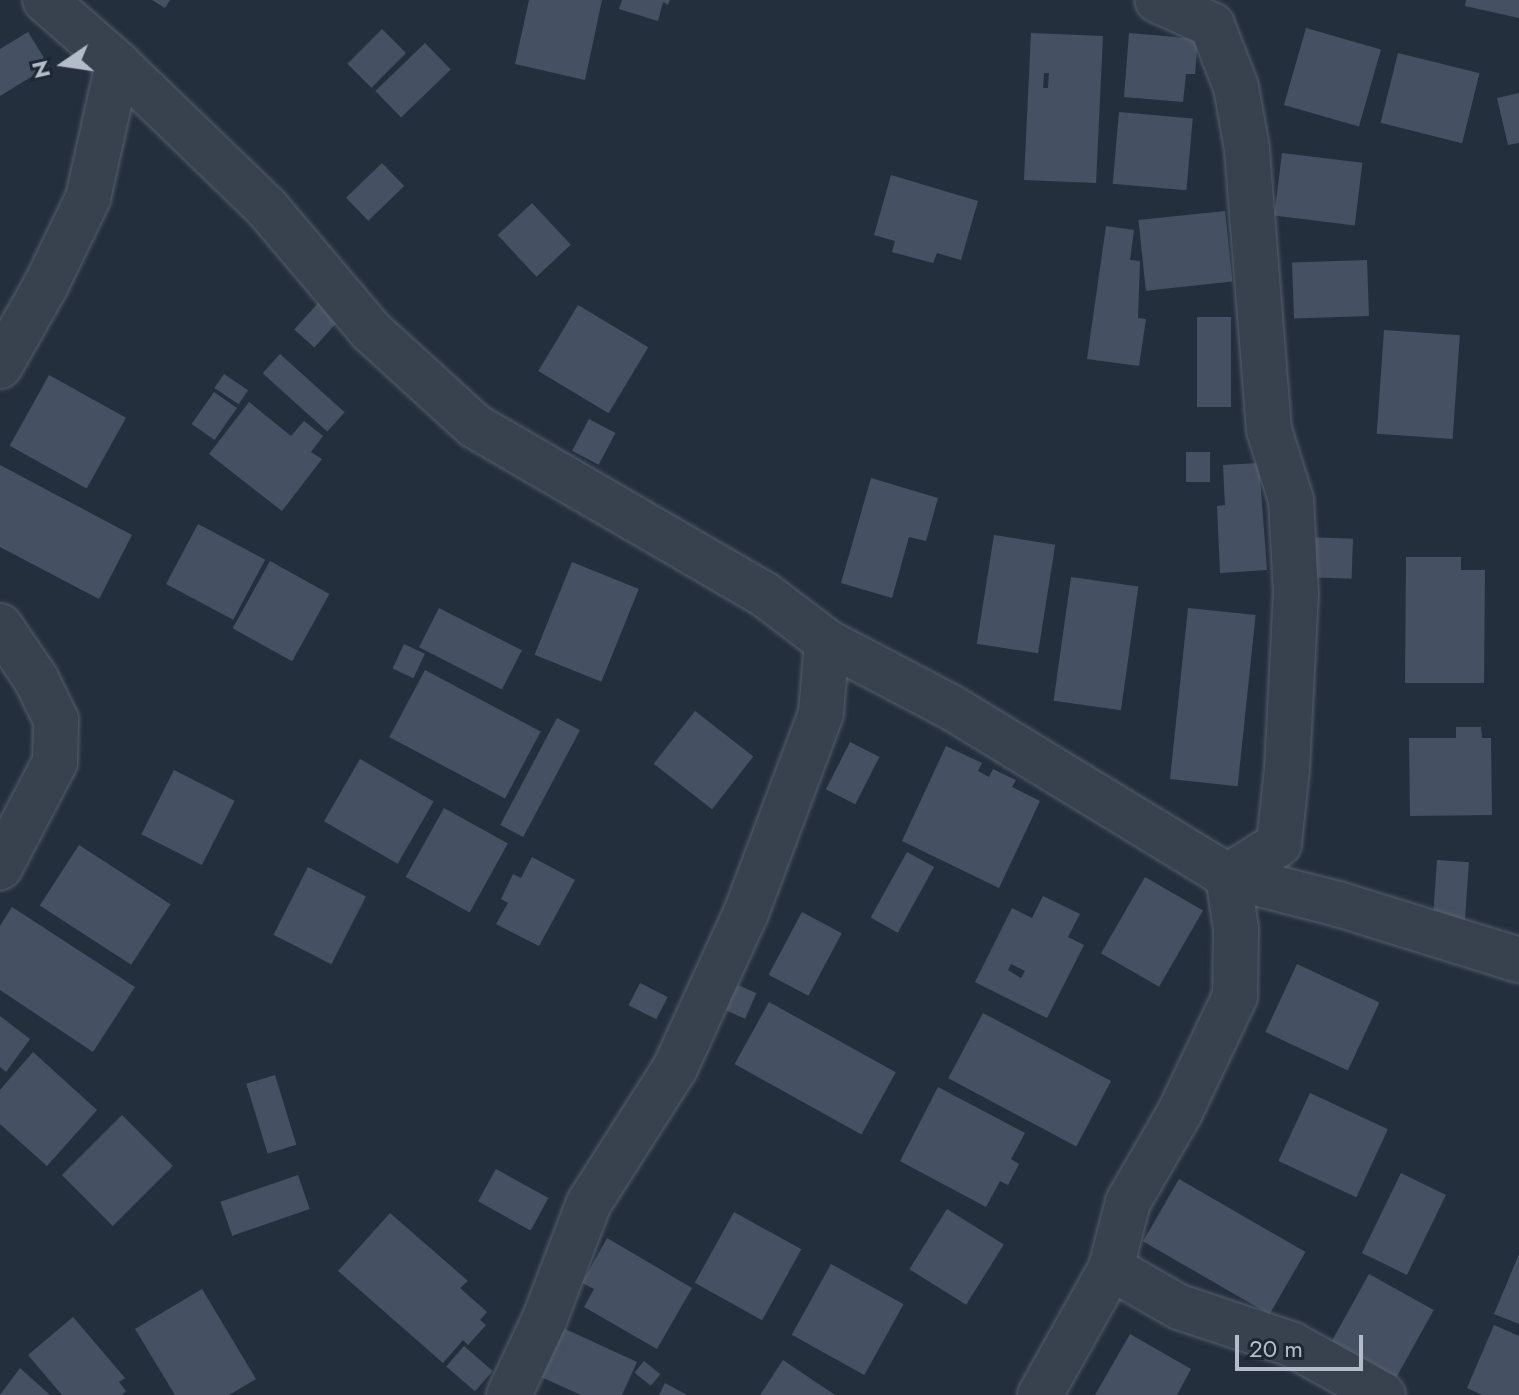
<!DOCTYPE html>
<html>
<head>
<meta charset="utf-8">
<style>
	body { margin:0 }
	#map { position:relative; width:1519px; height:1395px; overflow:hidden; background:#242f3e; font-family:Jost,sans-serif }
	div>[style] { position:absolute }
	.building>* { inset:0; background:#455162; transform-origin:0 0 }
	.roads { filter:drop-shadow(0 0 2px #565f6c) drop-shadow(0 0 2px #565f6c) }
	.minor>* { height:44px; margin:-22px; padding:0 22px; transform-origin:22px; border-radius:22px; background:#38414e }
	span { translate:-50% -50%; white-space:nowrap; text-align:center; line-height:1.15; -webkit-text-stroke:6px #1d2633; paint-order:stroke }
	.north { position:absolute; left:24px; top:24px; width:80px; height:80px; -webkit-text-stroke:6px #1d2633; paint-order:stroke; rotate:257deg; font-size:22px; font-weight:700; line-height:32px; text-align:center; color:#b4bcc9 }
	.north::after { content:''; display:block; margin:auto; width:28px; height:36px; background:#b4bcc9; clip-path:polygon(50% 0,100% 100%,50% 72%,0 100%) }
	.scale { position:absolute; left:1235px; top:1335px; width:128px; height:36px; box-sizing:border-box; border:4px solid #b4bcc9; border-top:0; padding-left:10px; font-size:24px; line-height:28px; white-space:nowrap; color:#b4bcc9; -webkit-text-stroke:6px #1d2633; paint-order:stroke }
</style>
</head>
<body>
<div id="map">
	<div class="building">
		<div style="clip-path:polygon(152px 0,170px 0,165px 8px)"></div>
		<div style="clip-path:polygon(529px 0,602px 0,585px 80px,515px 64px)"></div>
		<div style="clip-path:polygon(622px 0,670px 0,668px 5px,663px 2px,658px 21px,619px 9px)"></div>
		<div style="clip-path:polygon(1466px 0,1519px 0,1519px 18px,1465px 6px)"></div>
		<div style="left:1306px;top:28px;width:78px;height:80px;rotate:16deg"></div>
		<div style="left:382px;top:29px;width:34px;height:49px;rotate:45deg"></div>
		<div style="clip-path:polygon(28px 32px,49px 66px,0 96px,0 49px)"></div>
		<div style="clip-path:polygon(evenodd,1031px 33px,1103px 36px,1096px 183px,1024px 180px,1031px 33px,1044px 73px,1049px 73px,1048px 88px,1043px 88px,1044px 73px)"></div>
		<div style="clip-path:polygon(1129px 33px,1198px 39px,1195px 74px,1186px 74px,1183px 102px,1124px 97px)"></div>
		<div style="left:425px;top:43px;width:37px;height:69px;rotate:46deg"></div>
		<div style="left:1398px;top:53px;width:84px;height:72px;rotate:14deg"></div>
		<div style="clip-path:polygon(1519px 93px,1519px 143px,1508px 145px,1497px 98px)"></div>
		<div style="left:1119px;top:112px;width:74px;height:72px;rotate:5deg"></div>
		<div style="left:1282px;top:153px;width:81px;height:63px;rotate:7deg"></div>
		<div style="left:382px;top:163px;width:32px;height:50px;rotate:46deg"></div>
		<div style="clip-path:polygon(891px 175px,978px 201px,961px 260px,937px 253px,933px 263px,892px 252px,895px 241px,874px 235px)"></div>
		<div style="left:532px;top:203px;width:57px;height:47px;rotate:47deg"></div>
		<div style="left:1225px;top:211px;width:71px;height:87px;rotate:84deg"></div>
		<div style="clip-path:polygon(1106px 226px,1134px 230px,1130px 260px,1140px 261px,1138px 318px,1146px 319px,1139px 366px,1087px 359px)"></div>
		<div style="left:1367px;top:260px;width:56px;height:75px;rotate:88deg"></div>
		<div style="left:319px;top:302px;width:27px;height:37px;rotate:42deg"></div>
		<div style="left:578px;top:305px;width:82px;height:77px;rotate:31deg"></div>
		<div style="left:1197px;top:317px;width:34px;height:90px"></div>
		<div style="left:1384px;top:330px;width:76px;height:104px;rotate:4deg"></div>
		<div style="left:280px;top:354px;width:87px;height:26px;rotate:42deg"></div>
		<div style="left:224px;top:374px;width:29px;height:17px;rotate:34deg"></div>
		<div style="left:49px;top:375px;width:88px;height:81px;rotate:29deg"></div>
		<div style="left:214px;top:392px;width:28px;height:39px;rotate:35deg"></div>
		<div style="clip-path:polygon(249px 402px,291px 436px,304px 421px,323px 436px,311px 452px,322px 459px,282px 511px,209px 454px)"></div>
		<div style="left:589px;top:419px;width:30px;height:36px;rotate:28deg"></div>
		<div style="left:1186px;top:452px;width:24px;height:30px"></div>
		<div style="clip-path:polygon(1259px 463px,1267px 570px,1220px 573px,1217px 506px,1225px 505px,1223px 465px)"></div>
		<div style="clip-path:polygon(0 465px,132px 535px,99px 599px,0 547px)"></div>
		<div style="clip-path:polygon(871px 478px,938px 498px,926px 541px,909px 537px,892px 598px,841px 583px)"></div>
		<div style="left:198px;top:524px;width:76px;height:68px;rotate:28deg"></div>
		<div style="left:994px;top:535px;width:62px;height:110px;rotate:9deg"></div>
		<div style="left:1304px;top:537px;width:49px;height:40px;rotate:2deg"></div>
		<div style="clip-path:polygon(1406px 557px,1461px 557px,1461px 570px,1485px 570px,1484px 683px,1405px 683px)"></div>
		<div style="left:270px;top:561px;width:68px;height:77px;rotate:29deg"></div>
		<div style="left:572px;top:562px;width:72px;height:100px;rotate:22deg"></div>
		<div style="left:1071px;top:577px;width:68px;height:125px;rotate:8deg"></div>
		<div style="left:439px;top:608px;width:93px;height:44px;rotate:27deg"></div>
		<div style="left:1188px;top:608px;width:68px;height:172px;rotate:6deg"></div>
		<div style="left:404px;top:644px;width:23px;height:27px;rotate:25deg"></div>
		<div style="left:425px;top:670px;width:131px;height:76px;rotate:28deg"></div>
		<div style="left:695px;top:711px;width:74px;height:67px;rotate:38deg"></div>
		<div style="left:557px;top:718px;width:26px;height:121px;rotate:28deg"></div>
		<div style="clip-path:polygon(1456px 727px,1481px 727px,1482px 738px,1491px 738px,1492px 815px,1410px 816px,1409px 738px,1456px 738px)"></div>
		<div style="left:850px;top:742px;width:33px;height:53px;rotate:27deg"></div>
		<div style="clip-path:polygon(946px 746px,982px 763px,978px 771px,989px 777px,993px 769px,1016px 780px,1012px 787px,1040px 801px,999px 888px,902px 841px)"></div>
		<div style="left:360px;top:759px;width:85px;height:72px;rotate:30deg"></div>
		<div style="left:174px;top:770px;width:68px;height:72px;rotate:27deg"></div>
		<div style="left:444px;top:808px;width:73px;height:79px;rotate:29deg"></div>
		<div style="left:79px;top:845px;width:109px;height:72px;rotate:33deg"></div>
		<div style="left:907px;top:852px;width:31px;height:75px;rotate:29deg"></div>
		<div style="clip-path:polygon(532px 857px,575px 880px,539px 946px,496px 924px,508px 903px,501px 899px,513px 874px,521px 878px)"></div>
		<div style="left:1437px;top:860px;width:32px;height:58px;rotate:4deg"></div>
		<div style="left:308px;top:867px;width:65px;height:76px;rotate:27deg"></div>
		<div style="left:1145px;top:877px;width:67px;height:88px;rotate:30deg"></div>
		<div style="clip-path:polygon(evenodd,1043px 896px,1080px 914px,1068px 937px,1084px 945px,1047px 1018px,975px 982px,1012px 908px,1032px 918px,1043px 896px,1011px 964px,1025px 971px,1021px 978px,1008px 970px,1011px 964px)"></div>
		<div style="clip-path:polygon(12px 907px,135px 987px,93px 1052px,0 990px,0 926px)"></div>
		<div style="left:802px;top:912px;width:45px;height:71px;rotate:28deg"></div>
		<div style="left:1297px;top:964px;width:91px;height:75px;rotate:25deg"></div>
		<div style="left:729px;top:981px;width:30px;height:28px;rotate:24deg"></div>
		<div style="left:640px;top:983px;width:31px;height:25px;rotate:27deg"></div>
		<div style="left:769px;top:1002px;width:145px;height:71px;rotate:29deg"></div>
		<div style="left:983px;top:1013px;width:145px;height:74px;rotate:28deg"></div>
		<div style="clip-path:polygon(0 1016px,30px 1039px,6px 1072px,0 1067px)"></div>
		<div style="clip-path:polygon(33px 1052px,97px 1110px,47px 1166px,0 1124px,0 1090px)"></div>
		<div style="left:275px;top:1075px;width:73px;height:30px;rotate:73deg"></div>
		<div style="clip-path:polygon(938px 1087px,1025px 1133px,1011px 1159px,1019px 1164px,1008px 1185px,1000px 1181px,986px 1207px,900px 1161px)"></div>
		<div style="left:1310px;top:1093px;width:86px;height:75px;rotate:25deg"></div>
		<div style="left:122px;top:1115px;width:72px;height:85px;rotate:45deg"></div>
		<div style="left:496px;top:1169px;width:60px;height:37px;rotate:29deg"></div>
		<div style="left:1401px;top:1173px;width:50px;height:89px;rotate:26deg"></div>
		<div style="left:298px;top:1175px;width:36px;height:82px;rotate:71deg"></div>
		<div style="left:1179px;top:1179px;width:146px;height:72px;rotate:30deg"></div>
		<div style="left:947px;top:1209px;width:67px;height:71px;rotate:32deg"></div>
		<div style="left:734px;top:1212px;width:77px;height:81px;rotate:29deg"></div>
		<div style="clip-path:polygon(390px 1213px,468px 1281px,460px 1288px,487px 1312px,480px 1320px,486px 1325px,468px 1345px,463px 1340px,443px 1363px,338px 1271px)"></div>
		<div style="clip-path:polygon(607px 1238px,692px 1288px,657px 1349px,584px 1307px,594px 1289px,582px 1283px)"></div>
		<div style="clip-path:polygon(1519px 1254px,1519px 1324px,1494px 1314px)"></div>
		<div style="left:831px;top:1264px;width:83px;height:81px;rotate:29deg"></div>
		<div style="left:1369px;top:1274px;width:74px;height:77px;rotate:29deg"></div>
		<div style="clip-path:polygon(202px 1289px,256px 1379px,229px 1395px,175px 1395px,135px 1329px)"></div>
		<div style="clip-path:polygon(73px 1317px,125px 1378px,119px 1382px,126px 1391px,122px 1395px,62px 1395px,28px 1355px)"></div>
		<div style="clip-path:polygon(1494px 1325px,1519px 1336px,1519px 1395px,1482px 1395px,1467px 1388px)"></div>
		<div style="clip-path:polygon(563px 1328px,637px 1362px,622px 1395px,581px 1395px,541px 1377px)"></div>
		<div style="clip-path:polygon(1130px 1334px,1191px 1369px,1177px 1395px,1095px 1395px)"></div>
		<div style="left:464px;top:1346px;width:38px;height:27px;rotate:41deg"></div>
		<div style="clip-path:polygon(783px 1360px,835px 1395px,760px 1395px)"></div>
		<div style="left:644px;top:1361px;width:21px;height:15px;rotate:39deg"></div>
		<div style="clip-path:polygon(20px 1368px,50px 1395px,0 1395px)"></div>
		<div style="clip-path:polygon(665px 1383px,687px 1395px,659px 1395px)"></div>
	</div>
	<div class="roads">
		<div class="minor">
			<div style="left:45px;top:0;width:97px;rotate:41.2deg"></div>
			<div style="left:118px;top:64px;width:207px;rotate:44deg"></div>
			<div style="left:267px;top:208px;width:161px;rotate:49.8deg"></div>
			<div style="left:371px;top:331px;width:141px;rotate:42.4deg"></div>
			<div style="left:475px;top:426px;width:334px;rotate:30.2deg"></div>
			<div style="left:764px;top:594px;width:79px;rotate:37.3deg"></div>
			<div style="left:827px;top:642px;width:138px;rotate:27.7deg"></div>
			<div style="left:949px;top:706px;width:327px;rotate:31.4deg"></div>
			<div style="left:1228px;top:876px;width:114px;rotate:14.3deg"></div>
			<div style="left:1338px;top:904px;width:189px;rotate:17.2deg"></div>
			<div style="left:0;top:366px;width:93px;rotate:-60.4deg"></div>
			<div style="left:46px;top:285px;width:97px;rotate:-64.2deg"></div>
			<div style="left:88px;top:198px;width:137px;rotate:-77.4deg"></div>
			<div style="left:0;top:626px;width:64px;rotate:55.8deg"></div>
			<div style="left:36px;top:679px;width:46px;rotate:64deg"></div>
			<div style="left:56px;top:720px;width:42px;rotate:91.4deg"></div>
			<div style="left:55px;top:762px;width:119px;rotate:117.6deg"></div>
			<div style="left:1111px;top:1268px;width:78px;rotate:29.8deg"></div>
			<div style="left:1179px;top:1307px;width:118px;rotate:18.3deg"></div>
			<div style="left:1291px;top:1344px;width:105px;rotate:29deg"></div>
			<div style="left:509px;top:1395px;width:85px;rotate:-64.9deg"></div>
			<div style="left:545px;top:1318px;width:123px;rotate:-69.1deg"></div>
			<div style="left:589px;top:1203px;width:160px;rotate:-57.5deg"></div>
			<div style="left:675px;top:1068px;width:170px;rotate:-65.4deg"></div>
			<div style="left:746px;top:913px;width:214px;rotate:-69.4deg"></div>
			<div style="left:821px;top:713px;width:71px;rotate:-85.2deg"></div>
			<div style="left:1040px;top:1395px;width:145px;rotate:-60.8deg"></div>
			<div style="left:1111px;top:1268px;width:68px;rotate:-75.6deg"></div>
			<div style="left:1128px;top:1202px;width:104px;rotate:-60deg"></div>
			<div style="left:1180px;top:1112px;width:128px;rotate:-64.6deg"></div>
			<div style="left:1235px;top:996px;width:67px;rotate:-89.1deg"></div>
			<div style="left:1236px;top:929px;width:54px;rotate:-98.6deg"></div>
			<div style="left:1228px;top:876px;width:60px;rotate:-32.1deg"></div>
			<div style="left:1279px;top:844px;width:75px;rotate:-83.9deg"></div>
			<div style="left:1287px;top:769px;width:175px;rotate:-87.1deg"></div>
			<div style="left:1296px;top:594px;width:94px;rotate:-93deg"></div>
			<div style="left:1291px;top:500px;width:73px;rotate:-107.4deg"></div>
			<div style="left:1269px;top:430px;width:282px;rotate:-94.5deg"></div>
			<div style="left:1247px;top:149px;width:63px;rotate:-100.1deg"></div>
			<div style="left:1236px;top:87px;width:66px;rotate:-111.2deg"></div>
			<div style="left:1212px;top:25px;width:60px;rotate:-155.6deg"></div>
		</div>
	</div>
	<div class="north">N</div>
	<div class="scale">20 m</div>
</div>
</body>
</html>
